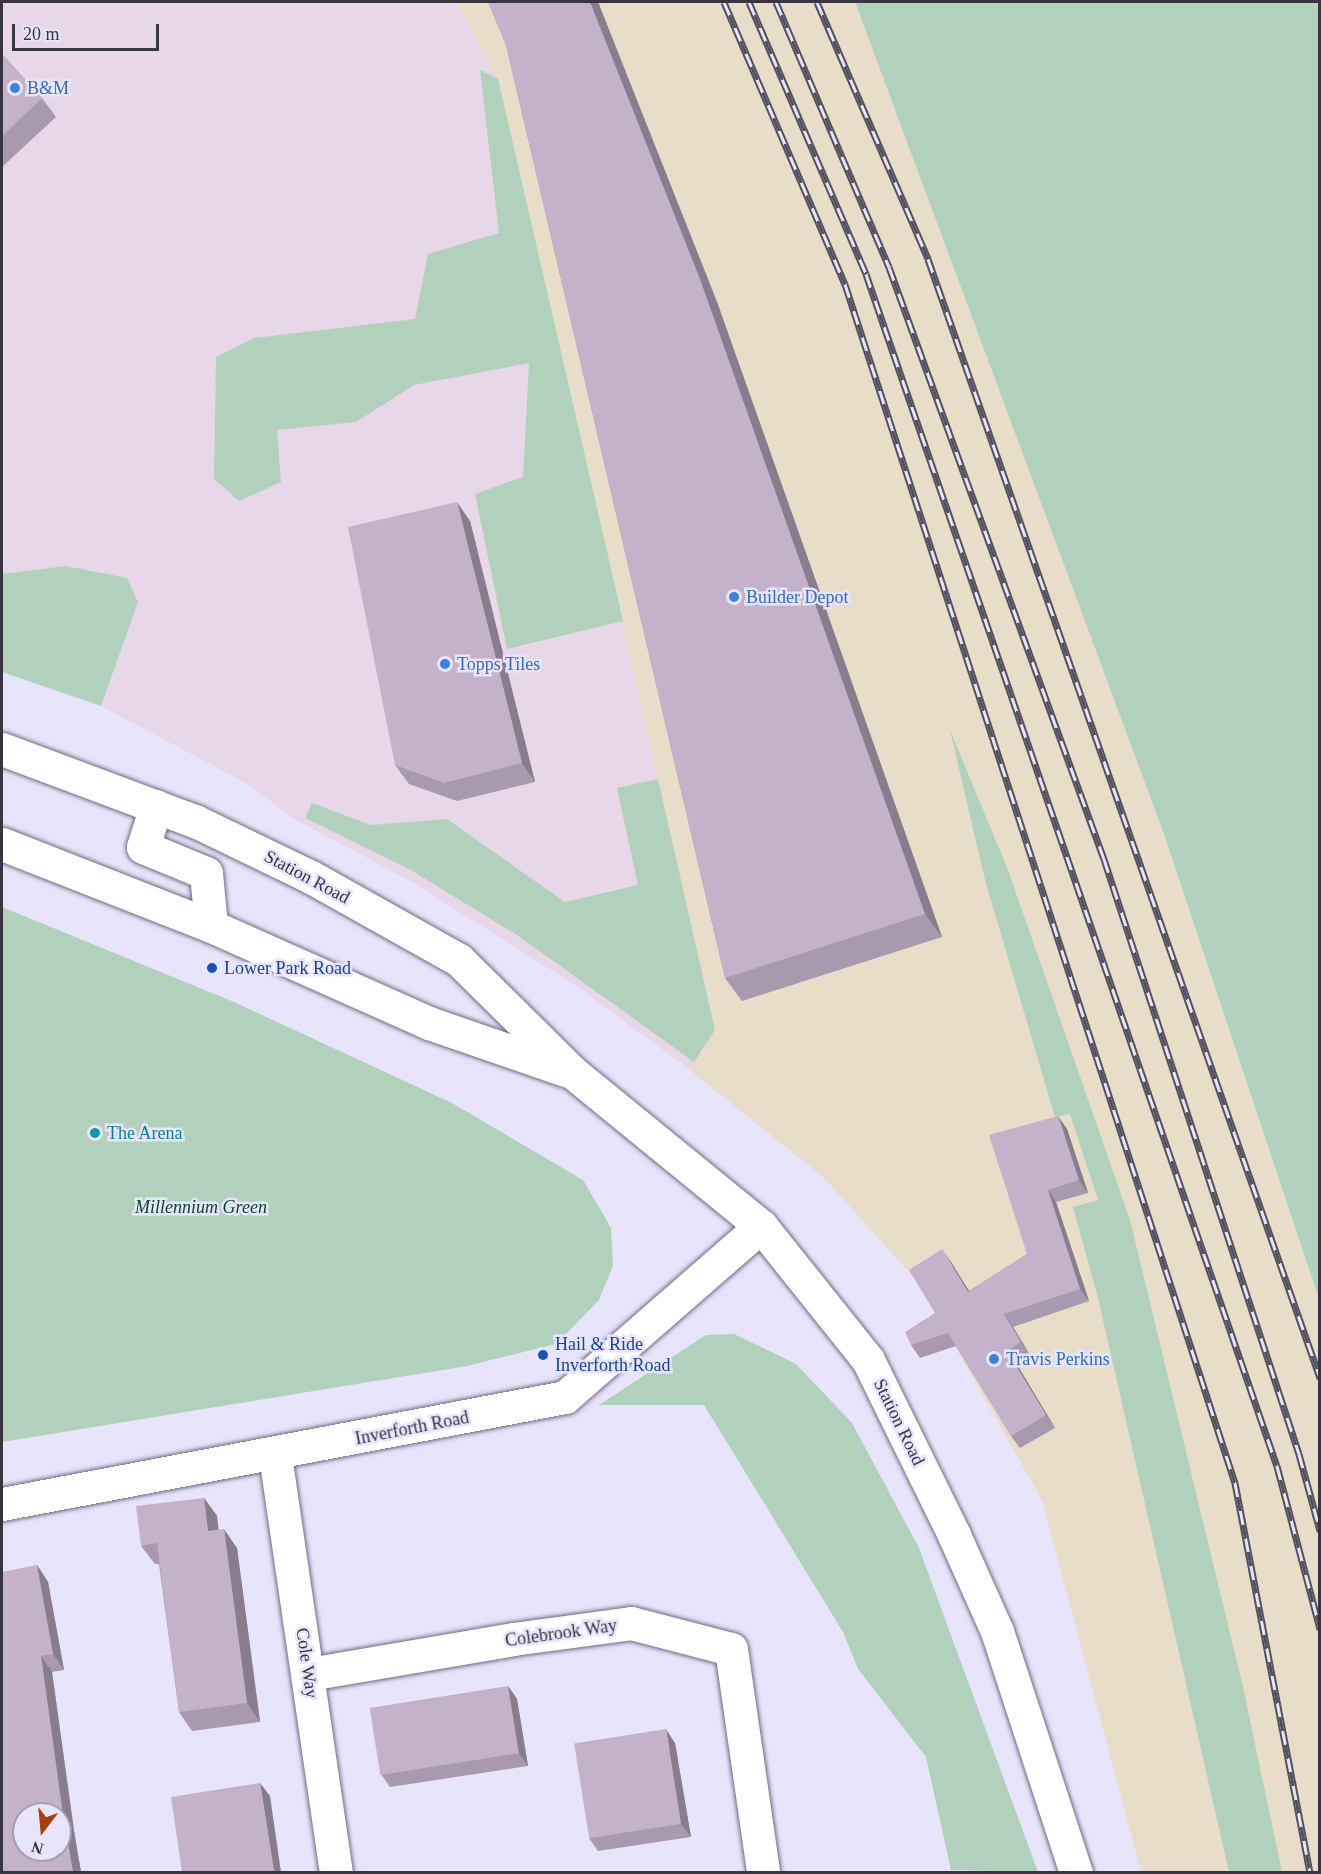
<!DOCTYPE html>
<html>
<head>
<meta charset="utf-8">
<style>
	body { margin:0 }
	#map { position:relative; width:1321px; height:1874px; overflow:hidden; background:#e8e4fb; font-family:Georgia,serif }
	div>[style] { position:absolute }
	.commercial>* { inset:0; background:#e8d7e9 }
	.industrial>* { inset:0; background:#e7ddc8 }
	.green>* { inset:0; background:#b1d1bc }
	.roads { filter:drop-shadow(0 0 2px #706b84) drop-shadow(0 0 2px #706b84) }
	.minor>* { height:33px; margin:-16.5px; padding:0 16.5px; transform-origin:16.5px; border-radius:16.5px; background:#fff }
	.primary>* { height:33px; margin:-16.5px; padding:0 16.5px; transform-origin:16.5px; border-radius:16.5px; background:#fff }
	.rail>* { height:7px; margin-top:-3.5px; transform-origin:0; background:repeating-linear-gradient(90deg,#e8e4fb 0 14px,#54515f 0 28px); box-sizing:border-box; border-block:2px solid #54515f }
	.wall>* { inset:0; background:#a899ae }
	.shaded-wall>* { inset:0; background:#887d8d }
	.building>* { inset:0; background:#c3b2ca; transform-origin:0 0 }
	.dots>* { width:16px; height:16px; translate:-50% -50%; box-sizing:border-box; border:3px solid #e8e4fb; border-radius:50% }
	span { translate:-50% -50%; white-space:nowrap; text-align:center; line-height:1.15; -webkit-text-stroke:5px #e8e4fb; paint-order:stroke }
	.shop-label { font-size:18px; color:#366cbe }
	.left { translate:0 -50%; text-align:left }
	.street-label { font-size:18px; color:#383541 }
	.transit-label { font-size:18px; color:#164399 }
	.culture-label { font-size:18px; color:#0d838f }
	.park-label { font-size:18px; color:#06492a; font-style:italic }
	.frame { position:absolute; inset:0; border:3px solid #383541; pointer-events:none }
	.north { position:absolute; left:12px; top:1802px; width:60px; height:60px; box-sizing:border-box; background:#e8e4fb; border:2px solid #a29eb1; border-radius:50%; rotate:196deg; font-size:16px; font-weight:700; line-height:24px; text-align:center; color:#383541 }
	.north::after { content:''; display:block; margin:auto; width:21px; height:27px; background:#a4400b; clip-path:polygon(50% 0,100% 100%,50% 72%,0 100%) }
	.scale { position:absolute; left:12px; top:24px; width:147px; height:27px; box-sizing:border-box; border:3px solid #383541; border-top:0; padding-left:8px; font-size:18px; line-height:21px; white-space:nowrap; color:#383541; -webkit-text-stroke:4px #e8e4fb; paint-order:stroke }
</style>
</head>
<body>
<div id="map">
	<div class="commercial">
		<div style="clip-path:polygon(2px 2px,451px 2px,460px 8px,498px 79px,715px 1030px,690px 1070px,575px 985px,412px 882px,291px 817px,246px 783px,101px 706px,2px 672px)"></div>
	</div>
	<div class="industrial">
		<div style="clip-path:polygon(456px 2px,855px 2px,1164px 834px,1319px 1299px,1319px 1872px,1141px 1872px,1042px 1500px,918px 1282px,822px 1176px,690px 1070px,715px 1030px,498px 79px)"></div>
	</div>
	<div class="green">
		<div style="clip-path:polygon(855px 2px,1319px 2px,1319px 1299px,1164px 834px)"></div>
		<div style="clip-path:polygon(480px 70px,498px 79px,623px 621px,507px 649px,475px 494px,523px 477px,529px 363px,414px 385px,356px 422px,277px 430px,281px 482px,239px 501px,214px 479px,216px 357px,254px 338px,415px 319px,428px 254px,499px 233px)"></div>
		<div style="clip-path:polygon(66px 566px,127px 578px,138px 602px,101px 706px,2px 672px,2px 574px)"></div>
		<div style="clip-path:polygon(950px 730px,1008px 870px,1130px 1220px,1243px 1687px,1282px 1872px,1229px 1872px,1098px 1298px,1073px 1207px,1098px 1200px,1070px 1114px,1055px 1117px,985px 880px)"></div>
		<div style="clip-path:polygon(658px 779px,715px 1030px,694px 1062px,517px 935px,409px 869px,305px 818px,312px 803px,371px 825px,447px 819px,565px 902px,638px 885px,617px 788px)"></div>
		<div style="clip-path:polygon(2px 907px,234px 1002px,452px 1103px,583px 1180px,611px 1228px,613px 1266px,599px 1300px,556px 1344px,467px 1366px,2px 1442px)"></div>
		<div style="clip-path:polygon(734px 1334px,796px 1364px,852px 1423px,919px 1548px,1038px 1872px,951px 1870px,926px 1757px,858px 1669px,843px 1632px,704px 1405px,599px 1405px,706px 1335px)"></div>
	</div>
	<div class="roads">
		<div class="minor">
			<div style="left:275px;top:1455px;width:421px;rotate:81.7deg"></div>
			<div style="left:2px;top:1504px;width:573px;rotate:-10.76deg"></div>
			<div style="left:565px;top:1397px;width:260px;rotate:-41.1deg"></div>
			<div style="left:309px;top:1674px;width:207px;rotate:-9.7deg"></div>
			<div style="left:513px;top:1639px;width:119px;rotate:-7.7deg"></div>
			<div style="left:631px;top:1623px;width:103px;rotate:14.6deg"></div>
			<div style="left:731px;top:1649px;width:225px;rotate:81.8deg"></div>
		</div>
		<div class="primary">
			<div style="left:2px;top:749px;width:206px;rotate:20.5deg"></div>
			<div style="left:195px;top:821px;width:129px;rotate:25.8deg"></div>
			<div style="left:311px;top:877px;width:170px;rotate:29.3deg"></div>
			<div style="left:459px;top:960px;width:159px;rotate:44.7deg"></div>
			<div style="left:572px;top:1072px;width:244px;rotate:39.2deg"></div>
			<div style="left:761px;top:1226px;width:171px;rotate:51.4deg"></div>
			<div style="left:868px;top:1360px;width:195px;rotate:63.8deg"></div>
			<div style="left:954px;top:1535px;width:105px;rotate:65.9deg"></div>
			<div style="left:997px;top:1631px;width:254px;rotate:71.9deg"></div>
			<div style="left:156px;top:806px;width:43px;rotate:107.6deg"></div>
			<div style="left:143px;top:847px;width:68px;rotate:22.4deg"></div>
			<div style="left:206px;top:873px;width:53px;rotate:84.6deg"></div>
			<div style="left:2px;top:844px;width:225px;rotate:21.4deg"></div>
			<div style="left:211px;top:926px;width:239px;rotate:24deg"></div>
			<div style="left:429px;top:1023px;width:144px;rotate:19.1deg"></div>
		</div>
	</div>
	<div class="rail">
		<div style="left:724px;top:2px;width:307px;rotate:66.8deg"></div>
		<div style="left:845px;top:284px;width:1261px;rotate:71.98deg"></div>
		<div style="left:1235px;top:1483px;width:396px;rotate:79.1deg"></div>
		<div style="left:749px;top:2px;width:296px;rotate:66.7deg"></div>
		<div style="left:866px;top:274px;width:1261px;rotate:70.98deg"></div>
		<div style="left:1277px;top:1466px;width:169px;rotate:75.2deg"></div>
		<div style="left:776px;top:2px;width:288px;rotate:66.9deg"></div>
		<div style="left:889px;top:267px;width:630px;rotate:70.04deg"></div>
		<div style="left:1104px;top:859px;width:626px;rotate:71.85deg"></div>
		<div style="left:1299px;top:1454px;width:80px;rotate:74.7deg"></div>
		<div style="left:817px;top:2px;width:280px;rotate:66.6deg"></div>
		<div style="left:928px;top:259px;width:1186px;rotate:70.69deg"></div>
	</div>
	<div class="wall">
		<div style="clip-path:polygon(488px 2px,598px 2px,717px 302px,942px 937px,742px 1001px,725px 978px,506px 45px)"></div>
		<div style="clip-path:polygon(2px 54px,42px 98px,56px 117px,2px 167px)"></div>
		<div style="clip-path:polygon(470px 521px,535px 782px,457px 801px,409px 784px,395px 765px)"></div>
		<div style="clip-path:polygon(1067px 1129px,1088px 1193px,1056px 1202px,1089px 1301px,1013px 1327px,1030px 1355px,1016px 1363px,1055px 1428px,1020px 1448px,1011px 1436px,956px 1346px,920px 1358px,911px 1345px,935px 1313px,951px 1262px,969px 1291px,1027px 1254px)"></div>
		<div style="clip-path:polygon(204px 1498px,217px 1516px,218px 1530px,237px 1548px,260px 1722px,192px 1731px,179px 1712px,159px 1564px,155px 1564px,141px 1546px)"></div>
		<div style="clip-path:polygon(37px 1565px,48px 1582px,64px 1670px,52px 1672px,74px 1831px,81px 1872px,2px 1872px)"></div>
		<div style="clip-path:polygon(508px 1686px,517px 1699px,528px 1766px,390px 1787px,381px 1774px)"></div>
		<div style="clip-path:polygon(675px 1743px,691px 1837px,598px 1851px,589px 1838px)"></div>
	</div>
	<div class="shaded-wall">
		<div style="clip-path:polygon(590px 2px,598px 2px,717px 302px,942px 937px,925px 914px)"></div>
		<div style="clip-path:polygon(457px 502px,470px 521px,535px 782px,522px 763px)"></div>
		<div style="clip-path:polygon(1058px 1116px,1067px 1129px,1088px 1193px,1079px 1180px)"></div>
		<div style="clip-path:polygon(1048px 1190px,1056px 1202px,1089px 1301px,1080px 1289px)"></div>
		<div style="clip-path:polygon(942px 1249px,951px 1262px,977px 1304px,968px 1292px)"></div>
		<div style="clip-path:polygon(1004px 1314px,1013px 1327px,1030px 1355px,1021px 1342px)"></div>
		<div style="clip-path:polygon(1007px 1351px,1016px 1363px,1055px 1428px,1046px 1415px)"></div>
		<div style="clip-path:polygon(204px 1498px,217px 1516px,221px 1550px,208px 1531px)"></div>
		<div style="clip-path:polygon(224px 1529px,237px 1548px,260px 1722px,247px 1703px)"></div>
		<div style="clip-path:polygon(37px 1565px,48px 1582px,64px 1670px,53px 1654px)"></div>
		<div style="clip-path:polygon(41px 1656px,52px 1672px,74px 1831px,81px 1872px,73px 1872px,63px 1815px)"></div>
		<div style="clip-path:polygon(508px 1686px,517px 1699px,528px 1766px,519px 1753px)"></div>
		<div style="clip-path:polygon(666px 1729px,675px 1743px,691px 1837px,681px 1824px)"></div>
		<div style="clip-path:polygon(260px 1783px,270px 1796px,281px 1872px,274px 1872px)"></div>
	</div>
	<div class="building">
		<div style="clip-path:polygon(488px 2px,590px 2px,700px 279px,925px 914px,725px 978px,506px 45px)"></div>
		<div style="clip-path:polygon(2px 54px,42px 98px,2px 136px)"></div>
		<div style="clip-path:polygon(457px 502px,522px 763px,444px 783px,395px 765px,348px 527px)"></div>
		<div style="clip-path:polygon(1058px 1116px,1079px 1180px,1048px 1190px,1080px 1289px,1004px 1314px,1021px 1342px,1007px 1351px,1046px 1415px,1011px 1436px,948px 1333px,911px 1345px,905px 1332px,935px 1313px,909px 1270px,942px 1249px,968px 1292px,1027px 1254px,989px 1135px)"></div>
		<div style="clip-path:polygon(204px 1498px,208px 1531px,224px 1529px,247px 1703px,179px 1712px,157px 1543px,141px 1546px,136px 1506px)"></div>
		<div style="clip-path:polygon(evenodd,37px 1565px,53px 1654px,41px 1656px,63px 1815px,73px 1872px,2px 1872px,2px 1572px,37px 1565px,24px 1814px,60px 1814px,60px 1850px,24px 1850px,24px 1814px)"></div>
		<div style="left:508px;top:1686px;width:68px;height:140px;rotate:81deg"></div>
		<div style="left:666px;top:1729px;width:96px;height:93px;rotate:81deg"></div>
		<div style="clip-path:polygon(260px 1783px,274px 1872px,182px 1872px,171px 1797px)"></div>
	</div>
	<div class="dots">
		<div style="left:15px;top:88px;background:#3f7fe0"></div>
		<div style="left:734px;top:597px;background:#3f7fe0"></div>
		<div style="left:445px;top:664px;background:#3f7fe0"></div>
		<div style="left:212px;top:968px;background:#1a4fb4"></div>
		<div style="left:95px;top:1133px;background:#0f9aa8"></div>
		<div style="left:543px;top:1355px;background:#1a4fb4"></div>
		<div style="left:994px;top:1359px;background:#3f7fe0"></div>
	</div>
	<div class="shop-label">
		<span class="left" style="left:27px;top:88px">B&amp;M</span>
		<span class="left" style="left:746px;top:597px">Builder Depot</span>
		<span class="left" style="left:457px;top:664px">Topps Tiles</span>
		<span class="left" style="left:1006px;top:1359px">Travis Perkins</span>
	</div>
	<div class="street-label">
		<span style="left:307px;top:877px;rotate:28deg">Station Road</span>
		<span style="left:899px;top:1422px;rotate:64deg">Station Road</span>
		<span style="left:412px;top:1428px;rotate:-11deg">Inverforth Road</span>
		<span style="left:561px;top:1633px;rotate:-8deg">Colebrook Way</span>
		<span style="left:307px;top:1663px;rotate:82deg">Cole Way</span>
	</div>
	<div class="transit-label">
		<span class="left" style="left:224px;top:968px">Lower Park Road</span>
		<span class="left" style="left:555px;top:1355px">Hail &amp; Ride<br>Inverforth Road</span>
	</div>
	<div class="culture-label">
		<span class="left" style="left:107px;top:1133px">The Arena</span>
	</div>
	<div class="park-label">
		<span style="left:201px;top:1207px">Millennium Green</span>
	</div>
	<div class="frame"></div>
	<div class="north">N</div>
	<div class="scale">20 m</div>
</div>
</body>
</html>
